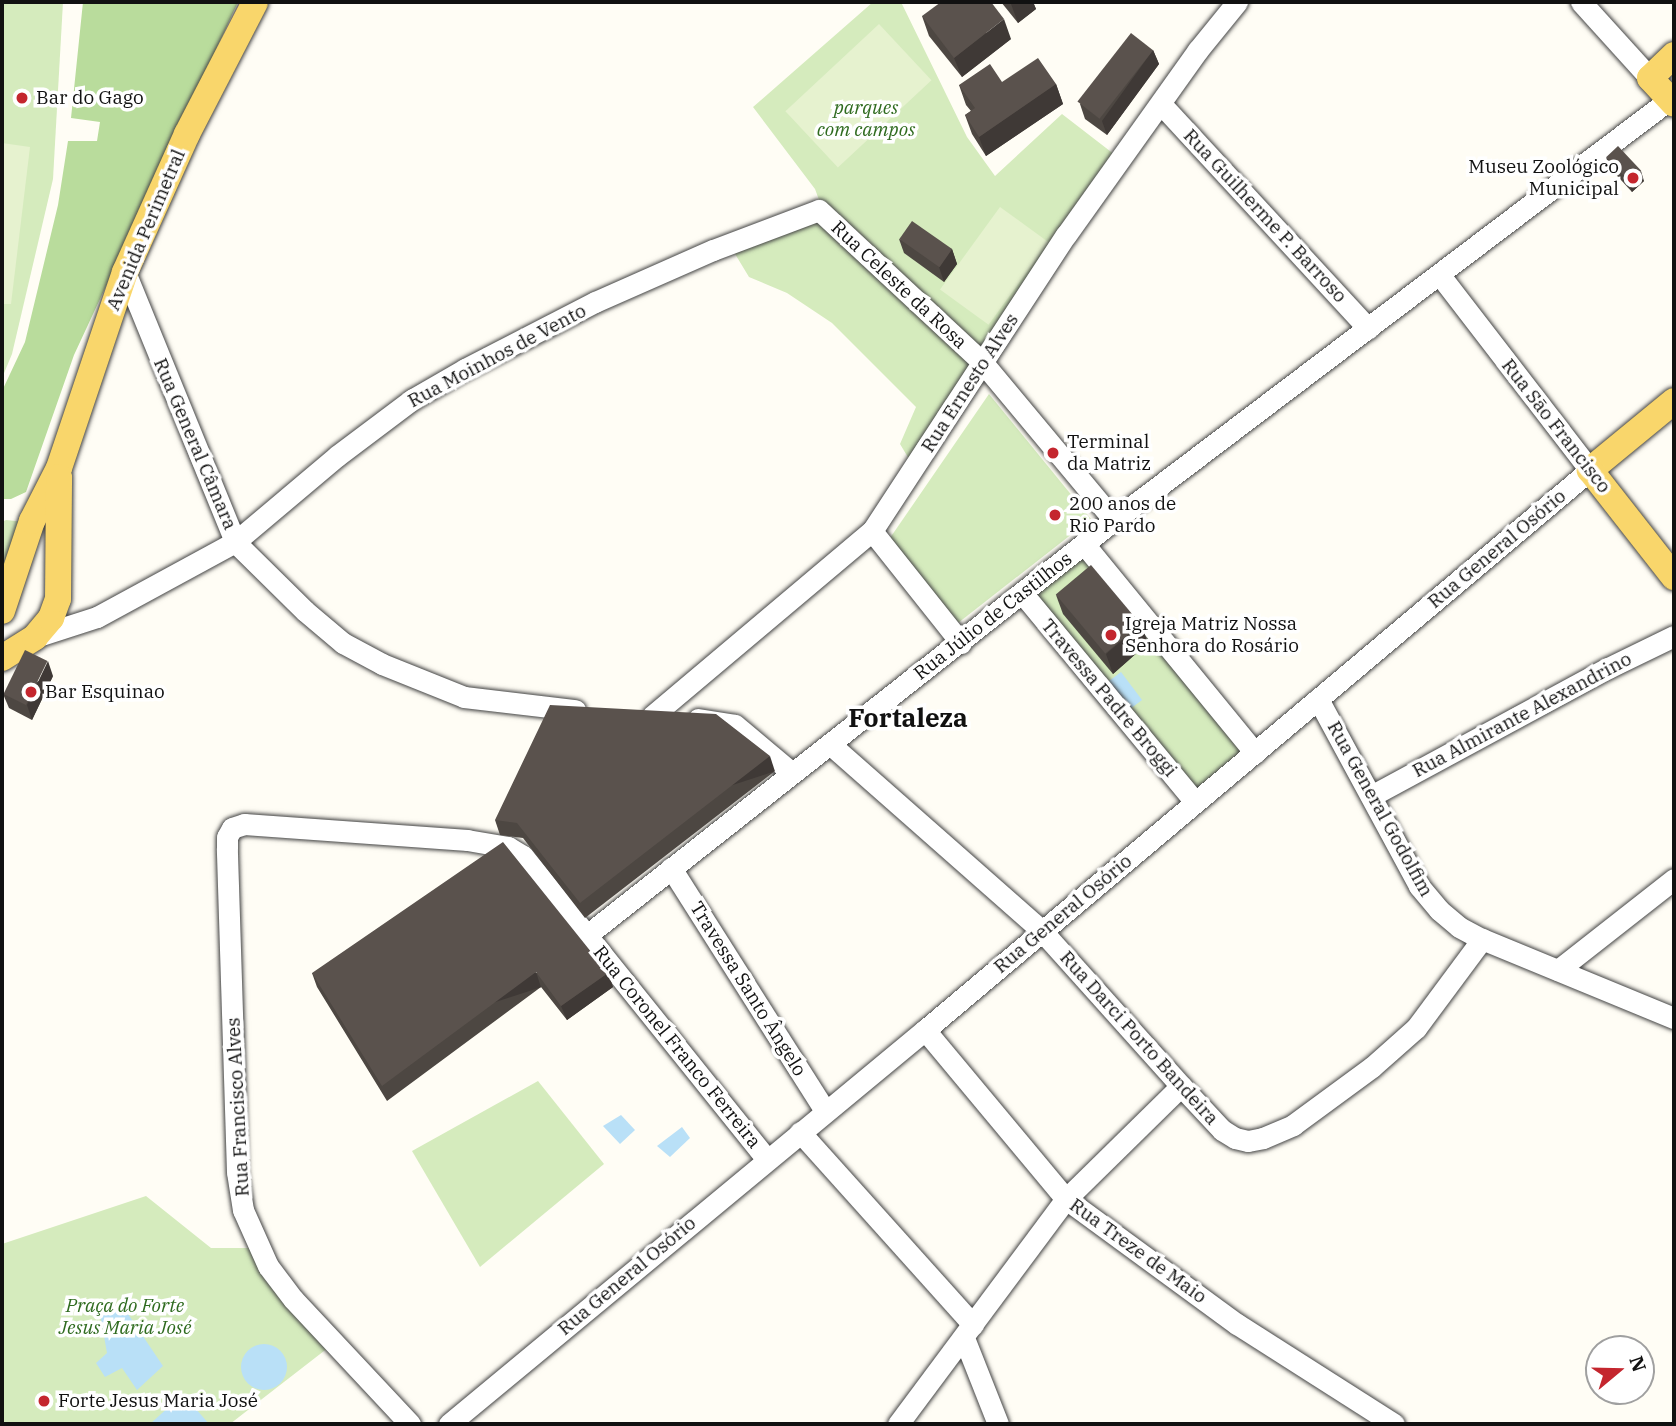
<!DOCTYPE html>
<html>
<head>
<meta charset="utf-8">
<style>
	body { margin:0 }
	#map { position:relative; width:1676px; height:1426px; overflow:hidden; background:#fffdf5; font-family:"IBM Plex Serif",serif }
	div>[style] { position:absolute }
	.green>* { inset:0; background:#d5ebbd; transform-origin:0 0 }
	.forest>* { inset:0; background:#b9dc9c }
	.pitch>* { inset:0; background:#e6f2cf; transform-origin:0 0 }
	.water>* { inset:0; background:#b9e0f7; transform-origin:0 0 }
	.round { border-radius:50% }
	.roads { filter:drop-shadow(0 0 2px #444) drop-shadow(0 0 2px #444) }
	.minor>* { height:21px; margin:-10.5px; padding:0 10.5px; transform-origin:10.5px; border-radius:10.5px; background:#fff }
	.major>* { height:26px; margin:-13px; padding:0 13px; transform-origin:13px; border-radius:13px; background:#f9d66b }
	.wall>* { inset:0; background:#4d4742 }
	.shaded-wall>* { inset:0; background:#3f3936; transform-origin:0 0 }
	.building>* { inset:0; background:#5a524d; transform-origin:0 0 }
	.dots>* { width:19px; height:19px; translate:-50% -50%; box-sizing:border-box; border:4px solid #fff; border-radius:50% }
	span { translate:-50% -50%; white-space:nowrap; text-align:center; line-height:1.15; -webkit-text-stroke:7px #fff; paint-order:stroke }
	.poi-label { font-size:19px; color:#111 }
	.left { translate:0 -50%; text-align:left }
	.right { translate:-100% -50%; text-align:right }
	.park-label { font-size:19px; color:#2f6b1f; font-style:italic }
	.street-label { font-size:19px; color:#111 }
	.district-label { font-size:26px; color:#111; font-weight:700 }
	.frame { position:absolute; inset:0; border:4px solid #111; pointer-events:none }
	.north { position:absolute; left:1585px; top:1335px; width:70px; height:70px; box-sizing:border-box; background:#fff; border:2px solid #a0a0a0; border-radius:50%; rotate:71deg; font-size:19px; font-weight:700; line-height:28px; text-align:center; color:#111 }
	.north::after { content:''; display:block; margin:auto; width:24px; height:32px; background:#c4262e; clip-path:polygon(50% 0,100% 100%,50% 72%,0 100%) }
</style>
</head>
<body>
<div id="map">
	<div class="green">
		<div style="clip-path:polygon(2px 2px,63px 2px,53px 179px,12px 354px,2px 378px)"></div>
		<div style="clip-path:polygon(873px 2px,901px 2px,967px 137px,995px 176px,1062px 114px,1119px 158px,982px 358px,822px 208px,815px 189px,753px 107px)"></div>
		<div style="clip-path:polygon(818px 212px,982px 364px,912px 464px,900px 444px,916px 407px,832px 323px,787px 293px,749px 277px,729px 244px)"></div>
		<div style="clip-path:polygon(989px 394px,1091px 519px,958px 623px,890px 538px)"></div>
		<div style="clip-path:polygon(6px 520px,25px 522px,2px 591px,2px 522px)"></div>
		<div style="left:1084px;top:545px;width:267px;height:77px;rotate:51deg"></div>
		<div style="clip-path:polygon(538px 1081px,604px 1164px,480px 1267px,412px 1151px)"></div>
		<div style="clip-path:polygon(146px 1196px,211px 1248px,253px 1248px,333px 1344px,230px 1424px,2px 1424px,2px 1244px)"></div>
	</div>
	<div class="forest">
		<div style="clip-path:polygon(83px 2px,238px 2px,74px 355px,26px 492px,11px 499px,2px 499px,2px 391px,25px 342px,58px 205px,68px 141px,97px 141px,100px 122px,71px 118px)"></div>
	</div>
	<div class="pitch">
		<div style="left:879px;top:24px;width:77px;height:128px;rotate:47deg"></div>
		<div style="clip-path:polygon(2px 143px,30px 147px,11px 304px,2px 304px)"></div>
		<div style="left:1000px;top:207px;width:60px;height:102px;rotate:36deg"></div>
	</div>
	<div class="water">
		<div style="left:1121px;top:672px;width:35px;height:23px;rotate:53deg"></div>
		<div style="clip-path:polygon(621px 1115px,635px 1130px,620px 1144px,603px 1126px)"></div>
		<div style="clip-path:polygon(682px 1127px,690px 1138px,670px 1157px,657px 1146px)"></div>
		<div style="clip-path:polygon(117px 1306px,124px 1308px,163px 1366px,137px 1390px,122px 1368px,105px 1377px,96px 1363px,107px 1353px,100px 1314px,107px 1307px)"></div>
		<div class="round" style="left:241px;top:1344px;width:46px;height:46px"></div>
		<div style="clip-path:polygon(183px 1394px,209px 1424px,150px 1424px)"></div>
	</div>
	<div class="roads">
		<div class="minor">
			<div style="left:1581px;top:2px;width:103px;rotate:47.8deg"></div>
			<div style="left:1162px;top:105px;width:304px;rotate:47.3deg"></div>
			<div style="left:125px;top:272px;width:292px;rotate:67.8deg"></div>
			<div style="left:235px;top:542px;width:98px;rotate:44.6deg"></div>
			<div style="left:305px;top:611px;width:50px;rotate:40.1deg"></div>
			<div style="left:343px;top:643px;width:44px;rotate:28.3deg"></div>
			<div style="left:382px;top:664px;width:88px;rotate:21.9deg"></div>
			<div style="left:464px;top:697px;width:112px;rotate:6.7deg"></div>
			<div style="left:872px;top:531px;width:143px;rotate:51.5deg"></div>
			<div style="left:1084px;top:544px;width:270px;rotate:50.7deg"></div>
			<div style="left:1023px;top:594px;width:270px;rotate:50.4deg"></div>
			<div style="left:35px;top:637px;width:65px;rotate:-17.9deg"></div>
			<div style="left:97px;top:617px;width:157px;rotate:-28.5deg"></div>
			<div style="left:235px;top:542px;width:133px;rotate:-40.1deg"></div>
			<div style="left:337px;top:456px;width:95px;rotate:-36.9deg"></div>
			<div style="left:413px;top:399px;width:60px;rotate:-30deg"></div>
			<div style="left:465px;top:369px;width:146px;rotate:-27.3deg"></div>
			<div style="left:595px;top:302px;width:129px;rotate:-23.8deg"></div>
			<div style="left:713px;top:250px;width:113px;rotate:-20.7deg"></div>
			<div style="left:819px;top:210px;width:224px;rotate:43deg"></div>
			<div style="left:983px;top:363px;width:204px;rotate:50.2deg"></div>
			<div style="left:1318px;top:699px;width:213px;rotate:61.6deg"></div>
			<div style="left:1419px;top:886px;width:31px;rotate:50deg"></div>
			<div style="left:1439px;top:910px;width:26px;rotate:40deg"></div>
			<div style="left:1459px;top:927px;width:26px;rotate:28deg"></div>
			<div style="left:1482px;top:939px;width:208px;rotate:22.4deg"></div>
			<div style="left:652px;top:716px;width:287px;rotate:-40.1deg"></div>
			<div style="left:872px;top:531px;width:354px;rotate:-56.8deg"></div>
			<div style="left:1066px;top:235px;width:227px;rotate:-54.5deg"></div>
			<div style="left:1198px;top:50px;width:62px;rotate:-50.9deg"></div>
			<div style="left:698px;top:719px;width:37px;rotate:9deg"></div>
			<div style="left:735px;top:725px;width:73px;rotate:40deg"></div>
			<div style="left:830px;top:744px;width:283px;rotate:41.4deg"></div>
			<div style="left:1042px;top:931px;width:208px;rotate:48.1deg"></div>
			<div style="left:1181px;top:1086px;width:60px;rotate:47deg"></div>
			<div style="left:1222px;top:1130px;width:15px;rotate:32deg"></div>
			<div style="left:1235px;top:1138px;width:13px;rotate:13deg"></div>
			<div style="left:1248px;top:1141px;width:15px;rotate:-11deg"></div>
			<div style="left:1263px;top:1138px;width:33px;rotate:-23deg"></div>
			<div style="left:1293px;top:1125px;width:98px;rotate:-36.3deg"></div>
			<div style="left:1372px;top:1067px;width:59px;rotate:-41.6deg"></div>
			<div style="left:1416px;top:1028px;width:111px;rotate:-53.4deg"></div>
			<div style="left:1371px;top:796px;width:269px;rotate:-28.4deg"></div>
			<div style="left:1608px;top:668px;width:73px;rotate:-25.9deg"></div>
			<div style="left:671px;top:868px;width:288px;rotate:57.6deg"></div>
			<div style="left:587px;top:935px;width:671px;rotate:-38.22deg"></div>
			<div style="left:1114px;top:520px;width:697px;rotate:-37.13deg"></div>
			<div style="left:1558px;top:970px;width:147px;rotate:-38.1deg"></div>
			<div style="left:925px;top:1030px;width:220px;rotate:50.2deg"></div>
			<div style="left:1066px;top:1199px;width:212px;rotate:36.2deg"></div>
			<div style="left:1237px;top:1324px;width:186px;rotate:32.5deg"></div>
			<div style="left:800px;top:1132px;width:259px;rotate:48.1deg"></div>
			<div style="left:964px;top:1338px;width:92px;rotate:68.4deg"></div>
			<div style="left:410px;top:1424px;width:171px;rotate:-133.1deg"></div>
			<div style="left:293px;top:1299px;width:41px;rotate:-127.1deg"></div>
			<div style="left:268px;top:1266px;width:61px;rotate:-114.1deg"></div>
			<div style="left:243px;top:1210px;width:38px;rotate:-99deg"></div>
			<div style="left:237px;top:1172px;width:324px;rotate:-91.8deg"></div>
			<div style="left:227px;top:848px;width:11px;rotate:-90deg"></div>
			<div style="left:227px;top:837px;width:10px;rotate:-61deg"></div>
			<div style="left:232px;top:828px;width:13px;rotate:-18deg"></div>
			<div style="left:244px;top:824px;width:224px;rotate:4.1deg"></div>
			<div style="left:467px;top:840px;width:42px;rotate:9.7deg"></div>
			<div style="left:508px;top:847px;width:17px;rotate:31deg"></div>
			<div style="left:523px;top:856px;width:389px;rotate:51.2deg"></div>
			<div style="left:449px;top:1424px;width:618px;rotate:-39.62deg"></div>
			<div style="left:925px;top:1030px;width:869px;rotate:-40.1deg"></div>
			<div style="left:1590px;top:470px;width:247px;rotate:-127.6deg"></div>
			<div style="left:898px;top:1424px;width:281px;rotate:-53.3deg"></div>
			<div style="left:1066px;top:1199px;width:161px;rotate:-44.5deg"></div>
		</div>
		<div class="major">
			<div style="left:1674px;top:55px;width:33px;rotate:136deg"></div>
			<div style="left:1650px;top:78px;width:35px;rotate:47deg"></div>
			<div style="left:1674px;top:401px;width:109px;rotate:140.6deg"></div>
			<div style="left:1590px;top:470px;width:136px;rotate:51.9deg"></div>
			<div style="left:2px;top:611px;width:95px;rotate:-71.6deg"></div>
			<div style="left:32px;top:521px;width:59px;rotate:-63deg"></div>
			<div style="left:59px;top:468px;width:207px;rotate:-71.4deg"></div>
			<div style="left:125px;top:272px;width:151px;rotate:-65.8deg"></div>
			<div style="left:187px;top:134px;width:148px;rotate:-62.7deg"></div>
			<div style="left:2px;top:658px;width:39px;rotate:-32deg"></div>
			<div style="left:35px;top:637px;width:25px;rotate:-50deg"></div>
			<div style="left:51px;top:618px;width:20px;rotate:-70deg"></div>
			<div style="left:58px;top:599px;width:122px;rotate:-89.5deg"></div>
		</div>
	</div>
	<div class="wall">
		<div style="clip-path:polygon(1001px 2px,1033px 2px,1036px 9px,1018px 23px)"></div>
		<div style="clip-path:polygon(922px 16px,1011px 39px,962px 77px,929px 36px)"></div>
		<div style="clip-path:polygon(1153px 50px,1159px 64px,1107px 135px,1085px 119px,1080px 104px)"></div>
		<div style="clip-path:polygon(1002px 82px,1056px 84px,1063px 104px,986px 156px,972px 134px,965px 115px,971px 111px,966px 105px,959px 85px)"></div>
		<div style="clip-path:polygon(1606px 157px,1644px 181px,1632px 192px,1609px 167px)"></div>
		<div style="clip-path:polygon(899px 239px,952px 249px,957px 264px,944px 282px,904px 253px)"></div>
		<div style="clip-path:polygon(1056px 595px,1148px 643px,1113px 674px,1063px 614px)"></div>
		<div style="clip-path:polygon(53px 676px,32px 720px,9px 708px,3px 694px)"></div>
		<div style="clip-path:polygon(775px 771px,585px 918px,523px 838px,500px 835px,495px 820px)"></div>
		<div style="clip-path:polygon(312px 973px,608px 973px,613px 987px,567px 1020px,541px 987px,387px 1101px,317px 987px)"></div>
	</div>
	<div class="shaded-wall">
		<div style="clip-path:polygon(1013px 2px,1033px 2px,1036px 9px,1018px 23px,1011px 4px)"></div>
		<div style="clip-path:polygon(1004px 19px,1011px 39px,962px 77px,954px 58px)"></div>
		<div style="clip-path:polygon(1153px 50px,1159px 64px,1107px 135px,1102px 121px)"></div>
		<div style="clip-path:polygon(1056px 84px,1063px 104px,986px 156px,979px 137px)"></div>
		<div style="clip-path:polygon(1641px 171px,1644px 181px,1632px 192px,1628px 182px)"></div>
		<div style="clip-path:polygon(952px 249px,957px 264px,944px 282px,939px 267px)"></div>
		<div style="clip-path:polygon(1141px 624px,1148px 643px,1113px 674px,1106px 654px)"></div>
		<div style="clip-path:polygon(48px 661px,53px 676px,32px 720px,27px 705px)"></div>
		<div style="left:770px;top:756px;width:16px;height:240px;rotate:72deg"></div>
		<div style="left:536px;top:972px;width:16px;height:192px;rotate:72deg"></div>
		<div style="clip-path:polygon(608px 973px,613px 987px,567px 1020px,561px 1006px)"></div>
	</div>
	<div class="building">
		<div style="clip-path:polygon(941px 2px,991px 2px,1004px 19px,954px 58px,922px 16px)"></div>
		<div style="left:1131px;top:33px;width:28px;height:87px;rotate:38deg"></div>
		<div style="clip-path:polygon(1038px 58px,1056px 84px,979px 137px,965px 115px,975px 108px,959px 85px,990px 64px,1002px 82px)"></div>
		<div style="left:1618px;top:146px;width:34px;height:16px;rotate:47deg"></div>
		<div style="left:912px;top:221px;width:49px;height:22px;rotate:35deg"></div>
		<div style="left:1091px;top:565px;width:77px;height:46px;rotate:50deg"></div>
		<div style="left:25px;top:650px;width:25px;height:49px;rotate:26deg"></div>
		<div style="clip-path:polygon(550px 705px,716px 714px,770px 756px,580px 903px,517px 823px,495px 820px)"></div>
		<div style="clip-path:polygon(503px 842px,608px 973px,561px 1006px,536px 972px,382px 1086px,312px 973px)"></div>
	</div>
	<div class="dots">
		<div style="left:22px;top:98px;background:#c4262e"></div>
		<div style="left:1633px;top:178px;background:#c4262e"></div>
		<div style="left:1053px;top:453px;background:#c4262e"></div>
		<div style="left:1055px;top:515px;background:#c4262e"></div>
		<div style="left:1111px;top:635px;background:#c4262e"></div>
		<div style="left:31px;top:692px;background:#c4262e"></div>
		<div style="left:44px;top:1401px;background:#c4262e"></div>
	</div>
	<div class="poi-label">
		<span class="left" style="left:36px;top:98px">Bar do Gago</span>
		<span class="right" style="left:1619px;top:178px">Museu Zoológico<br>Municipal</span>
		<span class="left" style="left:1067px;top:453px">Terminal<br>da Matriz</span>
		<span class="left" style="left:1069px;top:515px">200 anos de<br>Rio Pardo</span>
		<span class="left" style="left:1125px;top:635px">Igreja Matriz Nossa<br>Senhora do Rosário</span>
		<span class="left" style="left:45px;top:692px">Bar Esquinao</span>
		<span class="left" style="left:58px;top:1401px">Forte Jesus Maria José</span>
	</div>
	<div class="park-label">
		<span style="left:866px;top:119px">parques<br>com campos</span>
		<span style="left:125px;top:1317px">Praça do Forte<br>Jesus Maria José</span>
	</div>
	<div class="street-label">
		<span style="left:1265px;top:216px;rotate:47deg">Rua Guilherme P. Barroso</span>
		<span style="left:146px;top:230px;rotate:-67deg">Avenida Perimetral</span>
		<span style="left:899px;top:285px;rotate:43deg">Rua Celeste da Rosa</span>
		<span style="left:497px;top:356px;rotate:-28deg">Rua Moinhos de Vento</span>
		<span style="left:970px;top:383px;rotate:-57deg">Rua Ernesto Alves</span>
		<span style="left:1556px;top:426px;rotate:52deg">Rua São Francisco</span>
		<span style="left:195px;top:444px;rotate:67deg">Rua General Câmara</span>
		<span style="left:1497px;top:549px;rotate:-40deg">Rua General Osório</span>
		<span style="left:993px;top:616px;rotate:-38deg">Rua Júlio de Castilhos</span>
		<span style="left:1109px;top:698px;rotate:50deg">Travessa Padre Broggi</span>
		<span style="left:1522px;top:715px;rotate:-28deg">Rua Almirante Alexandrino</span>
		<span style="left:1380px;top:809px;rotate:61deg">Rua General Godolfim</span>
		<span style="left:1063px;top:914px;rotate:-40deg">Rua General Osório</span>
		<span style="left:748px;top:989px;rotate:58deg">Travessa Santo Ângelo</span>
		<span style="left:1139px;top:1038px;rotate:48deg">Rua Darci Porto Bandeira</span>
		<span style="left:677px;top:1047px;rotate:51deg">Rua Coronel Franco Ferreira</span>
		<span style="left:238px;top:1107px;rotate:-93deg">Rua Francisco Alves</span>
		<span style="left:1138px;top:1251px;rotate:36deg">Rua Treze de Maio</span>
		<span style="left:627px;top:1276px;rotate:-40deg">Rua General Osório</span>
	</div>
	<div class="district-label">
		<span style="left:908px;top:718px">Fortaleza</span>
	</div>
	<div class="frame"></div>
	<div class="north">N</div>
</div>
</body>
</html>
